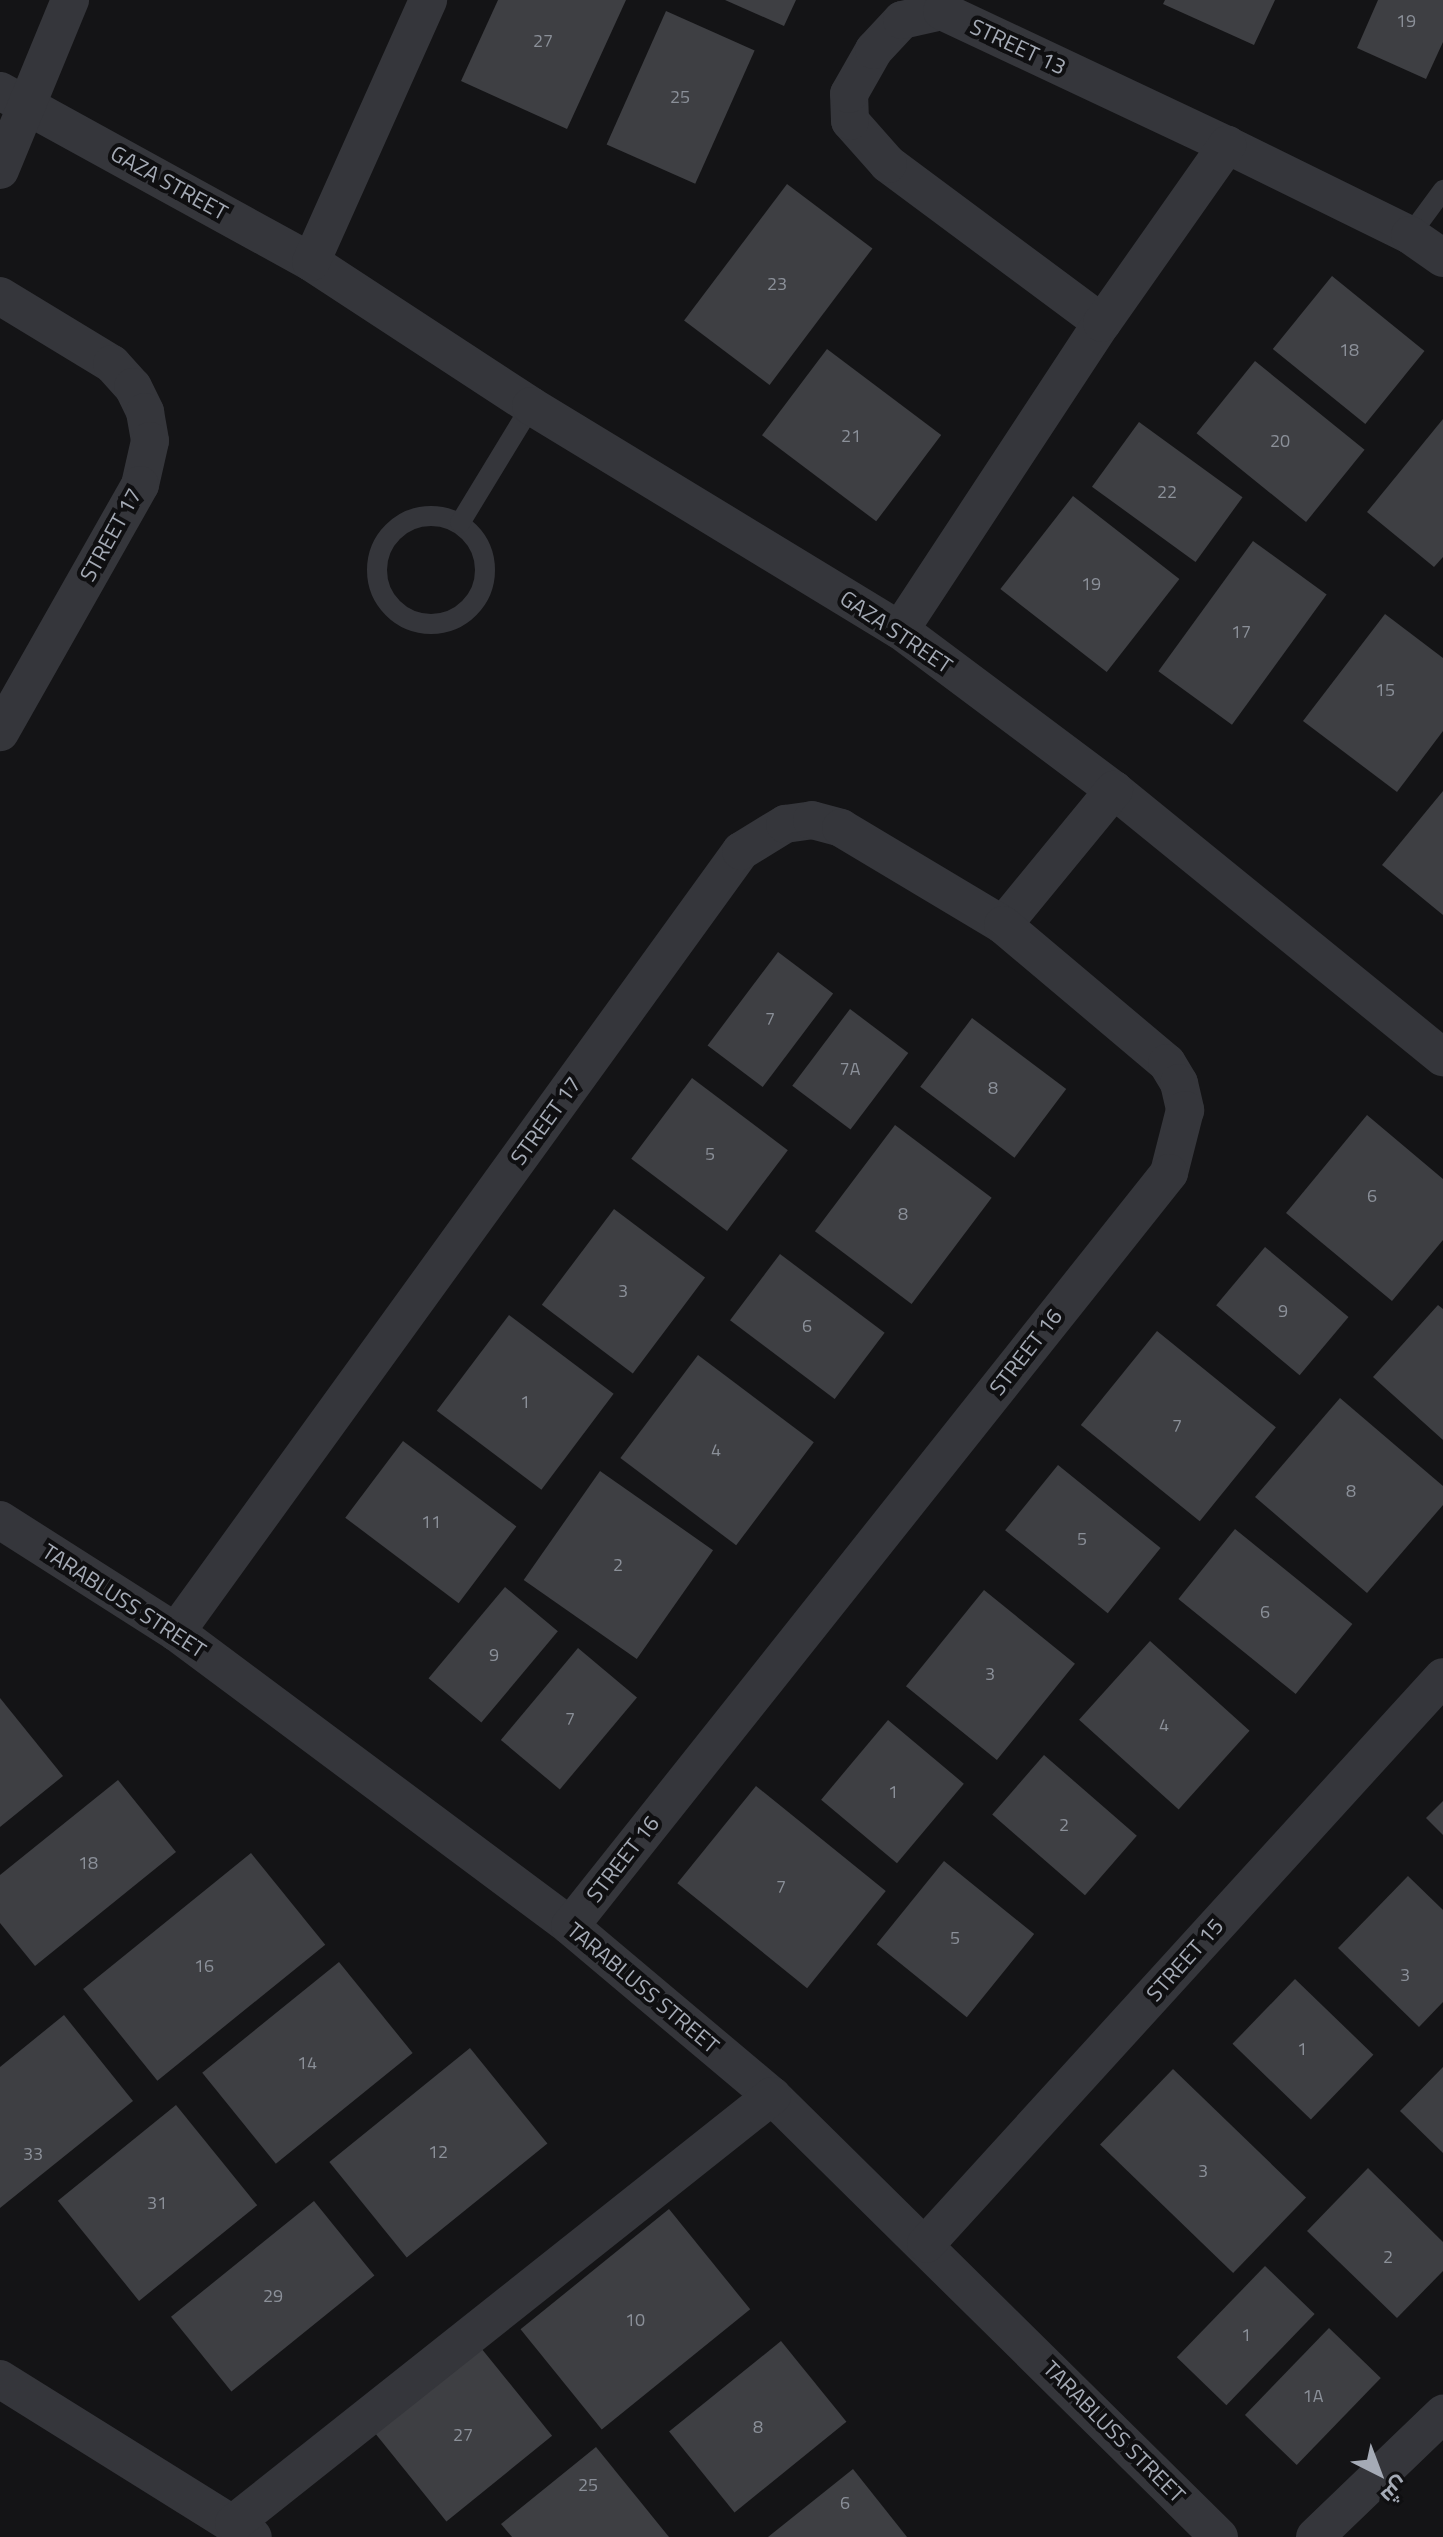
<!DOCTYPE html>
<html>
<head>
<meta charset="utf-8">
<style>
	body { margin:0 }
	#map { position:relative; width:1443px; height:2537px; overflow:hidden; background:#141416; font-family:"Titillium Web",Cairo,sans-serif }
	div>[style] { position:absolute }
	.building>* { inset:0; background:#3e3f43; transform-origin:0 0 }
	.service>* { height:20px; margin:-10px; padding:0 10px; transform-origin:10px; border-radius:10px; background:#35363b }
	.service>.ring { margin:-10px; padding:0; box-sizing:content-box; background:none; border:20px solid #35363b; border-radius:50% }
	.minor>* { height:38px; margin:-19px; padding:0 19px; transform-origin:19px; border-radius:19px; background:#35363b }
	span { translate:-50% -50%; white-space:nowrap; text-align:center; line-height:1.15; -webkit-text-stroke:8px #0f0f11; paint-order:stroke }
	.number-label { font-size:18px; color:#8b9099 }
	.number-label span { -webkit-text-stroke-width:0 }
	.street-label { font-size:22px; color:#a5abb6 }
	.north { position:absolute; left:1339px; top:2433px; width:80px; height:80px; -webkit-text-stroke:6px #0f0f11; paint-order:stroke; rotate:138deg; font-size:22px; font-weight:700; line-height:32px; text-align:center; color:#a5abb6 }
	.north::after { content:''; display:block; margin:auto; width:28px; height:36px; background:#a5abb6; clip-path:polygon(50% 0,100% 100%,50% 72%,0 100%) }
</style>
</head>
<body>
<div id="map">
	<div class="building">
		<div style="clip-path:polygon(498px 0,626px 0,567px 129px,461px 81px)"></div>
		<div style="clip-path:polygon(725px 0,796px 0,784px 26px)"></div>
		<div style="clip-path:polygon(1165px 0,1275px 0,1254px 45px,1163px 4px)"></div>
		<div style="clip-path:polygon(1378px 0,1443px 0,1443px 42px,1426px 79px,1357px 48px)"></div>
		<div style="left:666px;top:11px;width:97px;height:146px;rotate:24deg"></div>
		<div style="left:787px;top:184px;width:107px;height:171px;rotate:37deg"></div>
		<div style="left:1332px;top:276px;width:119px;height:94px;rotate:39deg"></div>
		<div style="left:827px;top:349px;width:143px;height:108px;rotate:37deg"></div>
		<div style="left:1255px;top:361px;width:141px;height:93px;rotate:39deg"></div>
		<div style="clip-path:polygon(1443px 419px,1443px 557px,1434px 567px,1367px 512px)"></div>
		<div style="left:1139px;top:422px;width:128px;height:80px;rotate:36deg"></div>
		<div style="left:1073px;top:496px;width:135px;height:118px;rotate:38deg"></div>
		<div style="left:1253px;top:541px;width:91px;height:161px;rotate:36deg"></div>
		<div style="clip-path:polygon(1385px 614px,1443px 658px,1443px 731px,1397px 792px,1303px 721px)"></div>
		<div style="clip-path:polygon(1443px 791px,1443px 915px,1382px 865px)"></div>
		<div style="left:778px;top:952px;width:69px;height:117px;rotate:37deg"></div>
		<div style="left:850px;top:1009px;width:73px;height:96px;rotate:37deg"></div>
		<div style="left:972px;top:1018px;width:118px;height:86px;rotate:37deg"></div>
		<div style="left:692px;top:1078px;width:120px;height:101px;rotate:37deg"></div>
		<div style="clip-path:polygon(1367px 1115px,1443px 1179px,1443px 1240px,1392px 1301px,1286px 1213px)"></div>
		<div style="left:895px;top:1125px;width:121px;height:133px;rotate:37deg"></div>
		<div style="left:614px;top:1209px;width:114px;height:120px;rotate:37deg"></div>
		<div style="left:1265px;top:1247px;width:109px;height:76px;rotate:40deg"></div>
		<div style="left:780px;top:1254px;width:131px;height:83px;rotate:37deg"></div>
		<div style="clip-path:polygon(1438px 1305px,1443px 1309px,1443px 1440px,1373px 1377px)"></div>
		<div style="left:509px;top:1315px;width:131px;height:120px;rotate:37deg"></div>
		<div style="left:1157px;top:1331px;width:153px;height:121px;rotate:39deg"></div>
		<div style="left:698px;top:1355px;width:145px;height:129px;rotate:37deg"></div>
		<div style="clip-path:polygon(1340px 1398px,1443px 1486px,1443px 1505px,1367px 1593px,1255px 1497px)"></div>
		<div style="left:403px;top:1441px;width:142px;height:96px;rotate:37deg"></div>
		<div style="left:1058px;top:1465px;width:132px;height:84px;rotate:39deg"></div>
		<div style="left:600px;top:1471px;width:138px;height:133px;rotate:35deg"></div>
		<div style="left:1235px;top:1529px;width:151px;height:90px;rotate:39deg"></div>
		<div style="left:505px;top:1587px;width:69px;height:119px;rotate:40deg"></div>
		<div style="left:984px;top:1590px;width:117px;height:124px;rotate:39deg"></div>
		<div style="left:1150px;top:1641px;width:134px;height:106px;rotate:42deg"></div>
		<div style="left:578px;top:1648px;width:77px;height:120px;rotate:40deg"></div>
		<div style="clip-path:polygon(0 1698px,63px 1776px,0 1827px)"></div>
		<div style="left:888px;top:1720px;width:99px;height:104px;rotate:40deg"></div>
		<div style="left:1044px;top:1755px;width:123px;height:79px;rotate:41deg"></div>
		<div style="clip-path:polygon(118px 1780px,176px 1852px,35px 1966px,0 1923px,0 1875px)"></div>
		<div style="left:756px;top:1786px;width:167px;height:125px;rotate:39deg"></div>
		<div style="clip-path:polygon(1443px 1801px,1443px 1835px,1426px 1818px)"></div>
		<div style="left:251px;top:1853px;width:118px;height:216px;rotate:51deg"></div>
		<div style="left:944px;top:1861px;width:116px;height:107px;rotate:39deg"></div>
		<div style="clip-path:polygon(1408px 1876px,1443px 1910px,1443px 2002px,1419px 2027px,1338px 1948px)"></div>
		<div style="left:339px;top:1962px;width:117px;height:176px;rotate:51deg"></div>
		<div style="left:1295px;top:1979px;width:109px;height:90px;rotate:44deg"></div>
		<div style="clip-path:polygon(64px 2015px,133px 2101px,0 2208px,0 2067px)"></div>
		<div style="left:470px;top:2048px;width:123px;height:181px;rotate:51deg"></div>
		<div style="clip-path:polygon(1443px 2067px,1443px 2153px,1400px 2111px)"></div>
		<div style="left:1173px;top:2069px;width:185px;height:105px;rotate:44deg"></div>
		<div style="left:176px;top:2105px;width:129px;height:152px;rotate:51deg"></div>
		<div style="clip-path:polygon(1368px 2168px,1443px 2242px,1443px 2271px,1397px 2318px,1307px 2231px)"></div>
		<div style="left:314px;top:2201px;width:96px;height:184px;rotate:51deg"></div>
		<div style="left:669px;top:2209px;width:129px;height:191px;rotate:51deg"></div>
		<div style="left:1265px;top:2266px;width:69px;height:127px;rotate:44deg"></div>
		<div style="left:1329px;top:2328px;width:72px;height:121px;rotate:44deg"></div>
		<div style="left:781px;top:2341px;width:104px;height:144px;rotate:51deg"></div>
		<div style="left:481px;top:2348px;width:113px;height:136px;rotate:51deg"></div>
		<div style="clip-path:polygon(596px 2447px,669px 2537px,512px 2537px,501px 2524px)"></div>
		<div style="clip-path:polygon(853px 2469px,907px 2537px,768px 2537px)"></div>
	</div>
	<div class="service">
		<div style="left:1410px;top:235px;width:56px;rotate:-53.7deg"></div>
		<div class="ring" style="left:377px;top:516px;width:88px;height:88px"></div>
		<div style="left:460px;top:523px;width:137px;rotate:-58.7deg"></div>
	</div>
	<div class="minor">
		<div style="left:0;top:91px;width:355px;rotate:28.8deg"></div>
		<div style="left:311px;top:262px;width:263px;rotate:33.2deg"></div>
		<div style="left:531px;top:406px;width:432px;rotate:31.3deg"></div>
		<div style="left:900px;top:630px;width:267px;rotate:36.8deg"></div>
		<div style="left:1114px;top:790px;width:424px;rotate:39.1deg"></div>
		<div style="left:0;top:170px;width:184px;rotate:-67.6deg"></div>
		<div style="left:311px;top:262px;width:287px;rotate:-65.9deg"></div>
		<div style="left:0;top:296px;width:131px;rotate:31.3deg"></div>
		<div style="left:112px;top:364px;width:31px;rotate:48deg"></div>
		<div style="left:133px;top:387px;width:28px;rotate:64deg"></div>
		<div style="left:145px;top:412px;width:29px;rotate:80deg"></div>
		<div style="left:150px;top:441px;width:45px;rotate:102.8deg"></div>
		<div style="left:140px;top:485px;width:284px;rotate:119.5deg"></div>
		<div style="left:1102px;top:323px;width:267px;rotate:-143.4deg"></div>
		<div style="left:888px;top:164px;width:57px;rotate:-131.5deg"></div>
		<div style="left:850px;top:121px;width:27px;rotate:-92deg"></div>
		<div style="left:849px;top:94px;width:51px;rotate:-60.4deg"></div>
		<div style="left:874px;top:50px;width:41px;rotate:-47deg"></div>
		<div style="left:902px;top:20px;width:41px;rotate:-12.7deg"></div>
		<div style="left:942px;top:11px;width:315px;rotate:25.2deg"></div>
		<div style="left:1227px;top:145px;width:204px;rotate:26.2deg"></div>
		<div style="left:1410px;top:235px;width:40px;rotate:34.9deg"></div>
		<div style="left:900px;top:630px;width:367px;rotate:-56.7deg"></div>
		<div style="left:1102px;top:323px;width:218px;rotate:-54.9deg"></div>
		<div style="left:1003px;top:925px;width:175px;rotate:-50.6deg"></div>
		<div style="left:0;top:1520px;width:209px;rotate:32.5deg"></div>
		<div style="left:176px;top:1632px;width:492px;rotate:36.7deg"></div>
		<div style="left:570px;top:1926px;width:264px;rotate:40.1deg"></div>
		<div style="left:772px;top:2096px;width:628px;rotate:44.61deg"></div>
		<div style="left:176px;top:1632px;width:964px;rotate:-54.12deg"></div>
		<div style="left:741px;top:851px;width:52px;rotate:-31.5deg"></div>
		<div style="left:785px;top:824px;width:27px;rotate:-8deg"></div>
		<div style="left:812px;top:820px;width:30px;rotate:15deg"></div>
		<div style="left:841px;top:828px;width:189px;rotate:30.9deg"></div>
		<div style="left:1003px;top:925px;width:214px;rotate:40.1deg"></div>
		<div style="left:1167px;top:1063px;width:23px;rotate:59deg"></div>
		<div style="left:1179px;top:1083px;width:28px;rotate:77deg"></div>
		<div style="left:1185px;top:1110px;width:65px;rotate:104.3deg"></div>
		<div style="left:1169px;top:1173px;width:962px;rotate:128.5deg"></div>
		<div style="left:926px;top:2244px;width:767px;rotate:-47.64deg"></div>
		<div style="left:0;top:2379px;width:298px;rotate:32deg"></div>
		<div style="left:234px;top:2523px;width:687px;rotate:-38.44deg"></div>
		<div style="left:1315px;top:2537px;width:178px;rotate:-43.9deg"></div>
	</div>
	<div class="number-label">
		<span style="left:1406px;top:21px">19</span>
		<span style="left:543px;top:41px">27</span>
		<span style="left:680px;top:97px">25</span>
		<span style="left:777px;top:284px">23</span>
		<span style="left:1349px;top:350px">18</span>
		<span style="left:851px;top:436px">21</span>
		<span style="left:1280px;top:441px">20</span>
		<span style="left:1167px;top:492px">22</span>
		<span style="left:1091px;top:584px">19</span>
		<span style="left:1241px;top:632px">17</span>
		<span style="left:1385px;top:690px">15</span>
		<span style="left:770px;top:1019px">7</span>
		<span style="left:850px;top:1069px">7A</span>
		<span style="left:993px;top:1088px">8</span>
		<span style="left:710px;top:1154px">5</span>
		<span style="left:1372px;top:1196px">6</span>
		<span style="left:903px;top:1214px">8</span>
		<span style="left:623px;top:1291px">3</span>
		<span style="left:1283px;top:1311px">9</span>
		<span style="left:807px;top:1326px">6</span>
		<span style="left:525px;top:1402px">1</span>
		<span style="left:1177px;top:1426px">7</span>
		<span style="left:716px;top:1450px">4</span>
		<span style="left:1351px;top:1491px">8</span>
		<span style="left:431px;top:1522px">11</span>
		<span style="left:1082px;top:1539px">5</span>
		<span style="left:618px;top:1565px">2</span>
		<span style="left:1265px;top:1612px">6</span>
		<span style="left:494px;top:1655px">9</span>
		<span style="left:990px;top:1674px">3</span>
		<span style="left:570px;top:1719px">7</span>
		<span style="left:1164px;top:1725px">4</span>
		<span style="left:893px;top:1792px">1</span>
		<span style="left:1064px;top:1825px">2</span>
		<span style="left:88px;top:1863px">18</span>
		<span style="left:781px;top:1887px">7</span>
		<span style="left:955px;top:1938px">5</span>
		<span style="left:204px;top:1966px">16</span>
		<span style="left:1405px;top:1975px">3</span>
		<span style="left:1302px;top:2049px">1</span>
		<span style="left:307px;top:2063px">14</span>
		<span style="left:438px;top:2152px">12</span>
		<span style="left:33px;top:2154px">33</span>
		<span style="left:1203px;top:2171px">3</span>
		<span style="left:157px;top:2203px">31</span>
		<span style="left:1388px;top:2257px">2</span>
		<span style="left:273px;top:2296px">29</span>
		<span style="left:635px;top:2320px">10</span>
		<span style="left:1246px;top:2335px">1</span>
		<span style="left:1313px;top:2396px">1A</span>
		<span style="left:758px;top:2427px">8</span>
		<span style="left:463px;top:2435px">27</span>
		<span style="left:588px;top:2485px">25</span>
		<span style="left:845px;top:2503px">6</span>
	</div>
	<div class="street-label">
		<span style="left:1018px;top:47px;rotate:25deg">STREET 13</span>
		<span style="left:169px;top:183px;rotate:29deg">GAZA STREET</span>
		<span style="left:111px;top:535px;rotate:-61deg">STREET 17</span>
		<span style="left:896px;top:632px;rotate:34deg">GAZA STREET</span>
		<span style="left:546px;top:1121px;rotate:-54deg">STREET 17</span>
		<span style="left:1026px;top:1352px;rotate:-52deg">STREET 16</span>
		<span style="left:124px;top:1601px;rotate:33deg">TARABLUSS STREET</span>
		<span style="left:623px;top:1859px;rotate:-52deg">STREET 16</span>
		<span style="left:1185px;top:1960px;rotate:-48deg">STREET 15</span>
		<span style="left:643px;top:1988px;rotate:40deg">TARABLUSS STREET</span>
		<span style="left:1114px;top:2432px;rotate:45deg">TARABLUSS STREET</span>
	</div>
	<div class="north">ش</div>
</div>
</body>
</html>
